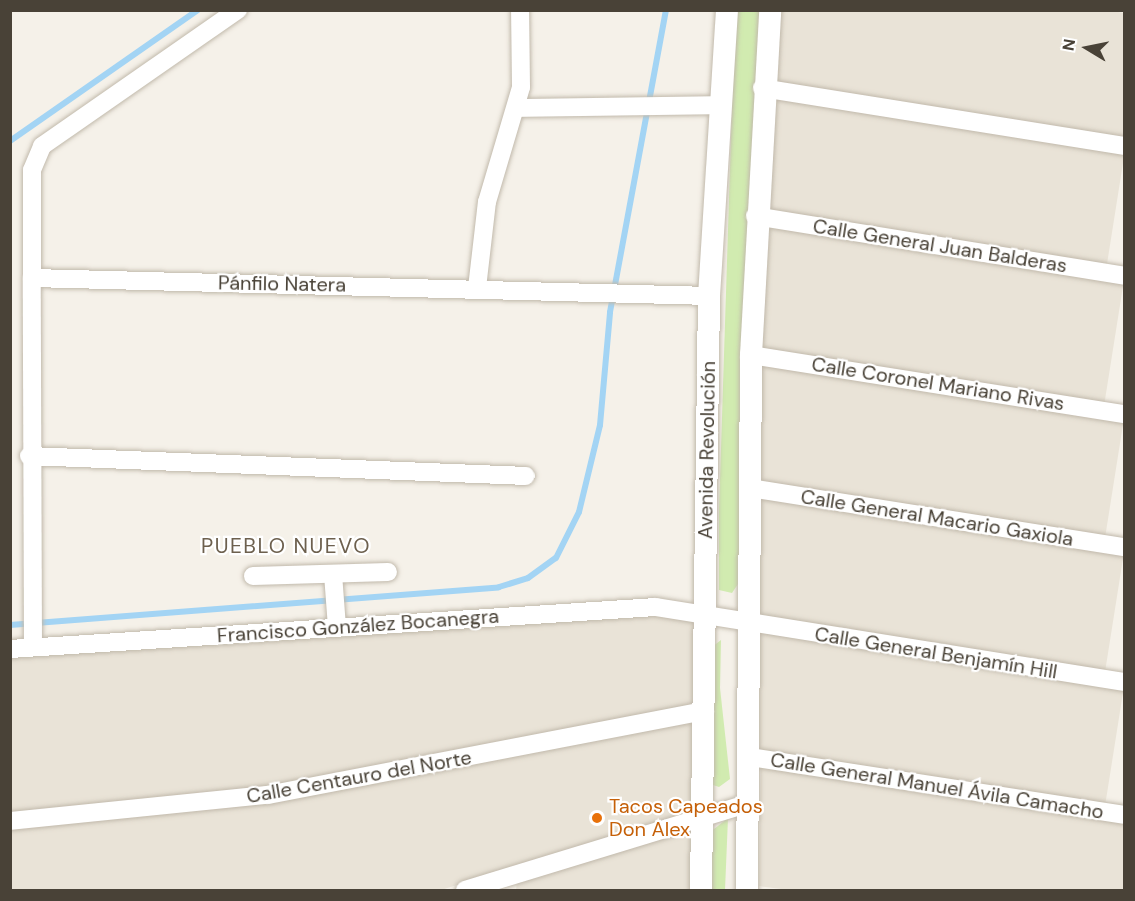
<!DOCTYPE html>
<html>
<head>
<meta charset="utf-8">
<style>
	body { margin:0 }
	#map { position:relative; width:1135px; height:901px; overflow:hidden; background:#f5f1e9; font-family:"DM Sans",sans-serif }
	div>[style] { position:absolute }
	.residential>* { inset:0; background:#e9e3d7; transform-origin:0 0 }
	.green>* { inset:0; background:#d1ebb0 }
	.stream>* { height:6px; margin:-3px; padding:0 3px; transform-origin:3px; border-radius:3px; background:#a3d4f4 }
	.roads { filter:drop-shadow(0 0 2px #c1b9ab) drop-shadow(0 0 2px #c1b9ab) }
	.minor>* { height:18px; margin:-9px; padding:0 9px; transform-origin:9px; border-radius:9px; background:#fff }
	.tertiary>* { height:22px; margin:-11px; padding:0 11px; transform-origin:11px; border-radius:11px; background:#fff }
	.dots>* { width:16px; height:16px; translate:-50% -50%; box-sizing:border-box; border:3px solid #fff; border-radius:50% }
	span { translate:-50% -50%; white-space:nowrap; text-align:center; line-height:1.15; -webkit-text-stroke:4.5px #fff; paint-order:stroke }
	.street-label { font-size:20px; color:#494237 }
	.food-label { font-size:20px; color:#c56008 }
	.left { translate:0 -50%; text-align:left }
	.neighbourhood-label { font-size:21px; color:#6d604e; letter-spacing:1.5px }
	.frame { position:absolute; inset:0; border:12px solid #494237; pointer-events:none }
	.north { position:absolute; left:1057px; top:18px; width:60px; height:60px; -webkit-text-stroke:4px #fff; paint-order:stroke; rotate:280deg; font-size:16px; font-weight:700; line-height:24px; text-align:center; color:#494237 }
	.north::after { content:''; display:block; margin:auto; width:21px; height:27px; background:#494237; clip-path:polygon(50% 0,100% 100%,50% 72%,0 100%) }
</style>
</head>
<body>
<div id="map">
	<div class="residential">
		<div style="clip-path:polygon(1106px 10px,1124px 13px,1124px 139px,773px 82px,780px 11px)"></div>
		<div style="left:772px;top:97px;width:357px;height:114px;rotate:9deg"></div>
		<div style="left:765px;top:226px;width:363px;height:123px;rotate:9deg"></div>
		<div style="left:762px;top:364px;width:366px;height:119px;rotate:9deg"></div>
		<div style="left:760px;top:498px;width:368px;height:121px;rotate:9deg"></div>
		<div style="clip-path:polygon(652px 614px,694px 618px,694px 706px,261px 789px,11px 813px,11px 655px)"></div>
		<div style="left:760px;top:632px;width:368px;height:120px;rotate:9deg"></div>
		<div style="clip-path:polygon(694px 721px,694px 811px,441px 890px,11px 890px,11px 828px,264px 802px)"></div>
		<div style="clip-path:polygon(761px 766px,1124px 823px,1124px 890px,789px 890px,759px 886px)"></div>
		<div style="clip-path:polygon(694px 826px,690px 890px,516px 890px,517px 882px)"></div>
	</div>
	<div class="green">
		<div style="clip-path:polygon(735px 11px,763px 11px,740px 581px,732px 593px,719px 590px,719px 511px)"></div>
		<div style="clip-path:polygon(721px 640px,720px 688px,730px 779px,719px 787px,713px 785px,712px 647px)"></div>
		<div style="clip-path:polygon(728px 818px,725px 890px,705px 890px,709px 833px)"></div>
	</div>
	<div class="stream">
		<div style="left:10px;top:141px;width:229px;rotate:-34.9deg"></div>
		<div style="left:10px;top:625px;width:490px;rotate:-4.4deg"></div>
		<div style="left:499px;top:587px;width:30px;rotate:-17deg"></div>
		<div style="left:528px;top:578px;width:34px;rotate:-36deg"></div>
		<div style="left:556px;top:558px;width:51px;rotate:-63.4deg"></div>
		<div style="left:579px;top:512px;width:89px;rotate:-76.4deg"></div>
		<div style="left:600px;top:425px;width:113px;rotate:-84.9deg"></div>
		<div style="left:610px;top:312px;width:307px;rotate:-79.5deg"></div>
	</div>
	<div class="roads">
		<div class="minor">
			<div style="left:762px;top:88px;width:367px;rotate:9.1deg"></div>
			<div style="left:517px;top:108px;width:204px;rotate:-0.8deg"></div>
			<div style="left:755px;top:216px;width:374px;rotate:9.2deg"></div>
			<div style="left:32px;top:278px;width:108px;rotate:-90deg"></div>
			<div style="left:32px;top:170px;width:26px;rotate:-67deg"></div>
			<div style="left:42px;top:146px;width:239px;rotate:-34.8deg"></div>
			<div style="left:477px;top:288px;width:87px;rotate:-83.4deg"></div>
			<div style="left:487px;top:202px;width:120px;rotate:-73.5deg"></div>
			<div style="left:521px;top:87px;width:77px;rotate:-90.7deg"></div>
			<div style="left:751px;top:355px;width:378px;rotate:9deg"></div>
			<div style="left:29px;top:456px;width:497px;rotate:2.3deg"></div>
			<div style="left:750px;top:488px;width:379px;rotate:9deg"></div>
			<div style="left:333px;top:574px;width:53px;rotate:85.7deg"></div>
			<div style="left:253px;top:576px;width:135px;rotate:-1.7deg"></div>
			<div style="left:33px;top:647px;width:369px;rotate:-90.2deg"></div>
			<div style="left:32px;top:278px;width:677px;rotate:1.52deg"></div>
			<div style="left:10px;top:649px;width:647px;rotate:-3.72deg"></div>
			<div style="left:656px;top:607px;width:474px;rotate:9.1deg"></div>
			<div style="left:750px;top:757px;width:378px;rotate:8.8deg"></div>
			<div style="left:10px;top:821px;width:259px;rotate:-5.8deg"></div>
			<div style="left:268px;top:795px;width:445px;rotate:-10.9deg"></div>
			<div style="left:465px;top:890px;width:297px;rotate:-17deg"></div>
		</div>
		<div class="tertiary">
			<div style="left:701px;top:890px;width:594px;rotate:-89.23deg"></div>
			<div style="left:709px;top:296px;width:287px;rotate:-86.4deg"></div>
			<div style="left:747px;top:890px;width:535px;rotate:-89.57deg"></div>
			<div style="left:751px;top:355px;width:346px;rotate:-86.8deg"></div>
		</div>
	</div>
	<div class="dots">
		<div style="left:597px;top:818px;background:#e8710a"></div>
	</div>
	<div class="street-label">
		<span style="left:940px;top:246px;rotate:9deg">Calle General Juan Balderas</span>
		<span style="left:282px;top:284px;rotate:1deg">Pánfilo Natera</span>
		<span style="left:938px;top:384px;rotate:9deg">Calle Coronel Mariano Rivas</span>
		<span style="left:707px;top:450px;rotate:-89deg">Avenida Revolución</span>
		<span style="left:937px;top:518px;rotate:9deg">Calle General Macario Gaxiola</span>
		<span style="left:358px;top:626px;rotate:-4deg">Francisco González Bocanegra</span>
		<span style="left:936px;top:653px;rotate:9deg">Calle General Benjamín Hill</span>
		<span style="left:359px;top:777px;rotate:-10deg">Calle Centauro del Norte</span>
		<span style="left:937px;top:786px;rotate:9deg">Calle General Manuel Ávila Camacho</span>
	</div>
	<div class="food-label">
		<span class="left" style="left:609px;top:818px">Tacos Capeados<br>Don Alex</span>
	</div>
	<div class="neighbourhood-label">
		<span style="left:286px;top:546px">PUEBLO NUEVO</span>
	</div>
	<div class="frame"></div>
	<div class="north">N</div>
</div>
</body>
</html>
